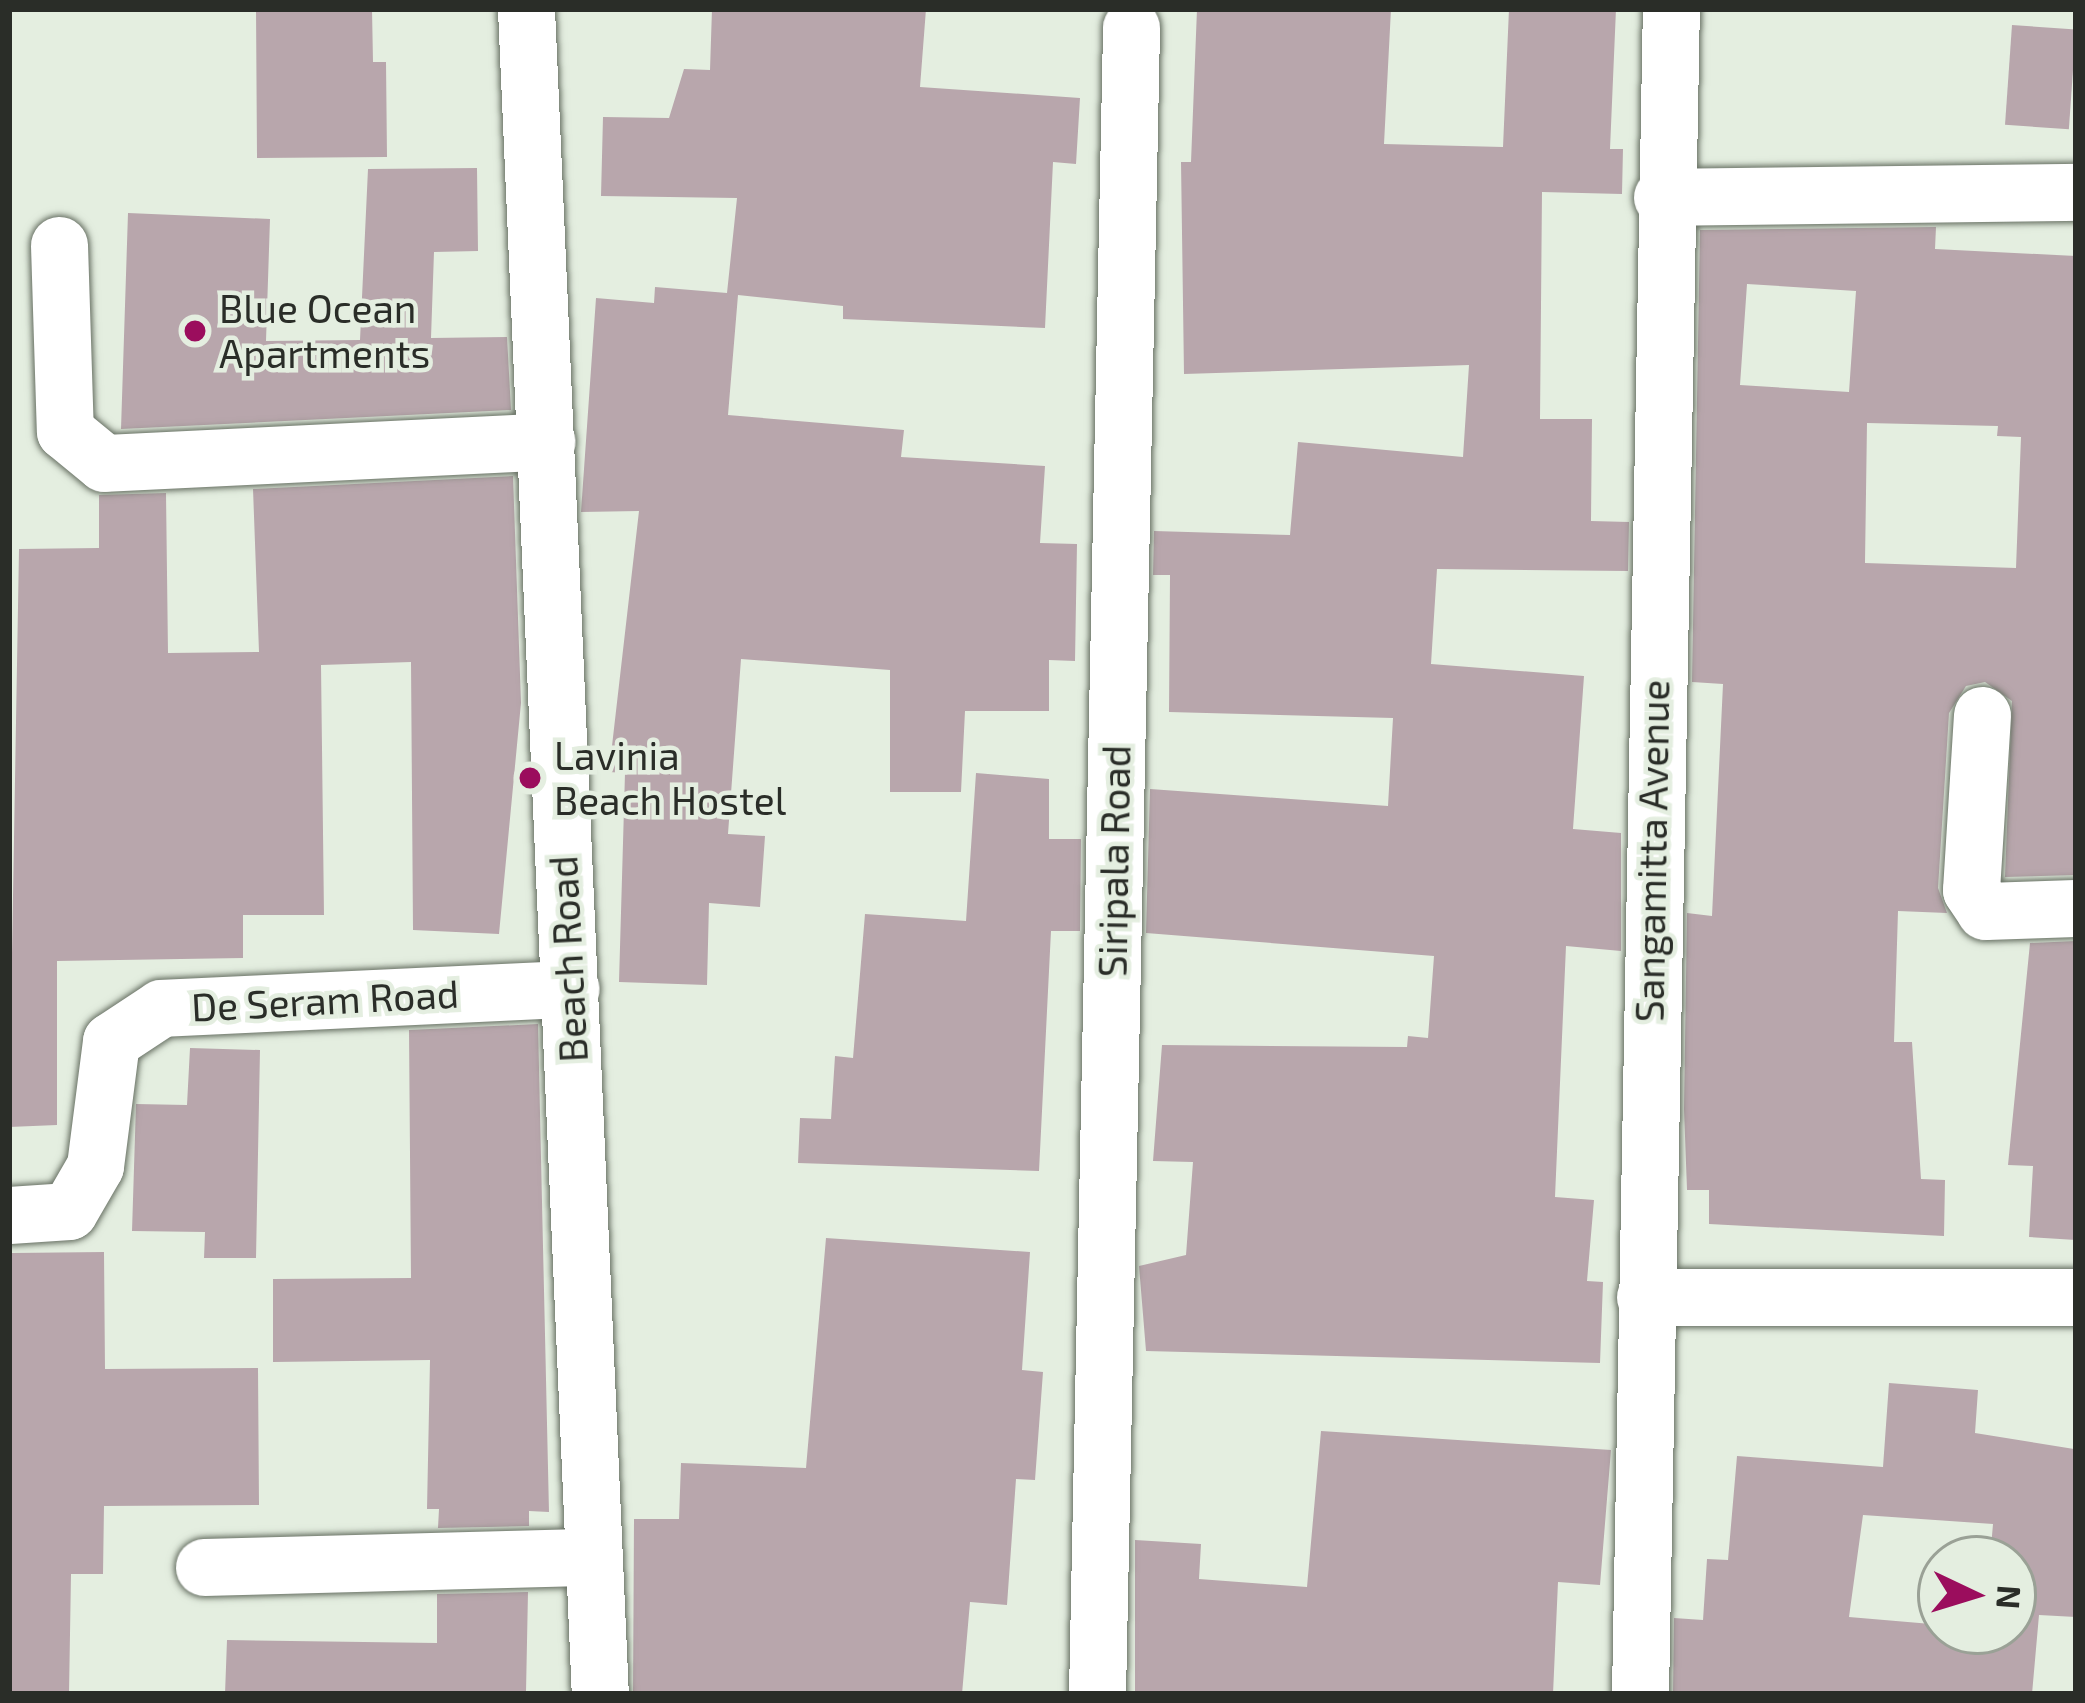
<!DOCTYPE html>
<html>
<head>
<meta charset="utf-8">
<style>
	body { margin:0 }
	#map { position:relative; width:2085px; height:1703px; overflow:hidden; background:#e4eee0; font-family:"Exo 2",sans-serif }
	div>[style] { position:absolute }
	.building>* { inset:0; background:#b8a6ac; transform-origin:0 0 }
	.roads { filter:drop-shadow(0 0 3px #677063) drop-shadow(0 0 3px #677063) }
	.minor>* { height:57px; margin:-28.5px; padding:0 28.5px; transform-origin:28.5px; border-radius:28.5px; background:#fff }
	.dots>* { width:33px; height:33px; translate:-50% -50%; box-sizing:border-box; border:6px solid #e4eee0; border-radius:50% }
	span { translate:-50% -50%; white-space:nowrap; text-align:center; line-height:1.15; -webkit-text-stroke:9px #e4eee0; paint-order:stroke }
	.poi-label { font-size:39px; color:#2a2d28 }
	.left { translate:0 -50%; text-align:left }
	.street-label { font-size:39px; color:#2a2d28 }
	.frame { position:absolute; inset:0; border:12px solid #2a2d28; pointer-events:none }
	.north { position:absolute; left:1917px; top:1535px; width:120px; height:120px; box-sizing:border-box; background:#e4eee0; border:3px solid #9aa196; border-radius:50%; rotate:94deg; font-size:33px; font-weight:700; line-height:48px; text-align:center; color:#2a2d28 }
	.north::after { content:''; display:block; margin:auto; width:42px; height:54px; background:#9b0d5d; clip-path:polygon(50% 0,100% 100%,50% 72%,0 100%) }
</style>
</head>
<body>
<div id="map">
	<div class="building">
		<div style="clip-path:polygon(256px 9px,372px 9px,373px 62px,386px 62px,387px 157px,257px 158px)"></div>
		<div style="clip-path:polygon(712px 9px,926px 9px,920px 87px,1080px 98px,1076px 164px,1053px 162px,1045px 328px,843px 319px,843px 306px,738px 295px,728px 415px,904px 430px,901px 457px,1045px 466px,1040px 543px,1077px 544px,1075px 661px,1049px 660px,1049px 711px,965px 711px,961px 792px,890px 792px,890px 670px,741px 659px,728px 834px,765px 836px,760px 907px,709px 903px,707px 985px,619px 982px,625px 773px,609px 772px,639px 511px,581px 512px,596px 298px,654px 303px,655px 287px,727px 293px,737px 198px,601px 196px,603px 117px,669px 118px,684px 69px,710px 70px)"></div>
		<div style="clip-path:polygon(1197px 9px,1391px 9px,1384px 144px,1503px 147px,1509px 9px,1616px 9px,1610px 149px,1623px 149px,1622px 194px,1542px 192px,1540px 419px,1592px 419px,1591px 521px,1629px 522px,1628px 571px,1437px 569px,1431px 664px,1584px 676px,1573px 829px,1621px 833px,1621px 951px,1566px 946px,1555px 1197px,1594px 1200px,1587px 1281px,1603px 1282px,1600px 1363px,1146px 1351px,1139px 1266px,1186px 1255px,1193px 1162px,1153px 1161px,1162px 1045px,1407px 1047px,1408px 1036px,1428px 1038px,1434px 956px,1146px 933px,1150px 789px,1388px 806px,1393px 718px,1169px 712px,1170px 575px,1153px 575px,1154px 531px,1290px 535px,1298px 442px,1463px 457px,1469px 365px,1184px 374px,1181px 162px,1191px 162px)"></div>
		<div style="left:2012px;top:25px;width:64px;height:100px;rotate:4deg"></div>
		<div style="clip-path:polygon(477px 168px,478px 251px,434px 252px,431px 338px,507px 337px,511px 410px,121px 429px,128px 213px,270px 219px,266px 341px,360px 340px,368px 169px)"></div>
		<div style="clip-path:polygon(evenodd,1936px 227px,1935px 249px,2076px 256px,2076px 875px,2005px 877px,2012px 701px,1985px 682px,1966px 686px,1949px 713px,1938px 888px,1947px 913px,1898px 911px,1894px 1042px,1912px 1042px,1921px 1179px,1945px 1180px,1944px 1236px,1709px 1224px,1709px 1190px,1687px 1190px,1684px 1109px,1687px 913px,1712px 916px,1723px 684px,1692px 682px,1700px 230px,1936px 227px,1747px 284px,1856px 291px,1849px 392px,1740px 385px,1747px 284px,1936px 227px,1867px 423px,1998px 426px,1997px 436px,2021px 437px,2016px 568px,1865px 563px,1867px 423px)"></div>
		<div style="clip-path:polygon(513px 476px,521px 703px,499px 934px,413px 930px,411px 662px,321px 665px,324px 915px,243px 915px,243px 958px,57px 961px,57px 1125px,9px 1127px,19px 549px,99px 548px,99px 495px,166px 493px,168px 653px,259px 652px,253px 489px)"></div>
		<div style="clip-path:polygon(976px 773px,1049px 779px,1049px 839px,1081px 839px,1080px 931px,1051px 931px,1039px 1171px,798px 1163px,800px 1118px,831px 1119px,835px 1056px,853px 1058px,865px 914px,966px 921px)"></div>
		<div style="clip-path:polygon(2076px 941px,2076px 1240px,2029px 1237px,2033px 1166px,2008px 1165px,2030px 943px)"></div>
		<div style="clip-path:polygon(538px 1024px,549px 1512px,529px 1511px,529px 1526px,438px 1528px,439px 1509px,427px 1509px,430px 1360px,273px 1362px,273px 1279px,411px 1278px,409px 1030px)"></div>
		<div style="clip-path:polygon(190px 1048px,260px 1050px,256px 1258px,204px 1258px,205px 1232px,132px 1231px,136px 1104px,187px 1105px)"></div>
		<div style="clip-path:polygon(826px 1238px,1030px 1252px,1022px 1370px,1043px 1372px,1035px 1480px,1016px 1479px,1007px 1605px,970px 1602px,962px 1694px,633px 1694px,634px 1519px,679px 1519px,681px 1463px,806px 1468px)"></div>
		<div style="clip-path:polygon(104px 1252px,105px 1369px,258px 1368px,259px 1505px,104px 1506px,103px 1574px,71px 1574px,69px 1694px,9px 1694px,12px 1253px)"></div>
		<div style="clip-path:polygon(evenodd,1889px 1383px,1978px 1390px,1975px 1433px,2074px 1449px,2076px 1617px,2039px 1615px,2032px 1694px,1673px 1694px,1674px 1618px,1703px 1620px,1707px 1559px,1728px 1560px,1737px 1456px,1883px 1467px,1889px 1383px,1863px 1515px,1993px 1524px,1990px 1559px,2013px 1559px,2013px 1631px,1849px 1617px,1863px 1515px)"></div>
		<div style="clip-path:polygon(1321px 1431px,1611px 1450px,1600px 1585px,1558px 1582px,1553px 1694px,1135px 1694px,1135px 1540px,1201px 1544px,1199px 1579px,1307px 1587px)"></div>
		<div style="clip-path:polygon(528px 1592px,526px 1692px,225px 1694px,227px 1640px,437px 1643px,437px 1594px)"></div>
	</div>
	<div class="roads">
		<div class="minor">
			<div style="left:526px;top:9px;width:1687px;rotate:87.49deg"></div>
			<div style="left:1662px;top:197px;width:414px;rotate:-0.7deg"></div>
			<div style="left:59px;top:245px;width:186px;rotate:88.2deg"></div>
			<div style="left:65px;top:431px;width:50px;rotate:39.4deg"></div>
			<div style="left:104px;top:463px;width:443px;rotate:-2.8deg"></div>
			<div style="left:1982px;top:715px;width:175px;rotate:93.6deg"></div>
			<div style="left:1971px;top:890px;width:25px;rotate:56deg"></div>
			<div style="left:1985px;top:911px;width:91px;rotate:-1.9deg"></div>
			<div style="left:9px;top:1215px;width:60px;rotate:-3.8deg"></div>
			<div style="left:69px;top:1211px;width:52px;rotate:-60deg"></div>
			<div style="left:95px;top:1166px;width:126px;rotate:-82.7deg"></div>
			<div style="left:111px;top:1041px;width:60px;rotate:-33.4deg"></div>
			<div style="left:161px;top:1008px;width:410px;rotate:-2.7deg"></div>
			<div style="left:1645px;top:1297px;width:431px"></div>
			<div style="left:204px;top:1567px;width:388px;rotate:-1.5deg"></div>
			<div style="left:1097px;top:1694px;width:1667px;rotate:-88.83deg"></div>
			<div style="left:1640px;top:1694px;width:1685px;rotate:-88.95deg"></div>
		</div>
	</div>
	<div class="dots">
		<div style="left:195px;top:331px;background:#9b0d5d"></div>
		<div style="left:530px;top:778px;background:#9b0d5d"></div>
	</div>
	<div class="poi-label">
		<span class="left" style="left:219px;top:331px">Blue Ocean<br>Apartments</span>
		<span class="left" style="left:554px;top:778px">Lavinia<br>Beach Hostel</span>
	</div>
	<div class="street-label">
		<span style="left:1652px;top:851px;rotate:-89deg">Sangamitta Avenue</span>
		<span style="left:1114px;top:861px;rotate:-89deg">Siripala Road</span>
		<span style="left:568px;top:959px;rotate:-93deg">Beach Road</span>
		<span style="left:325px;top:1000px;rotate:-3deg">De Seram Road</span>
	</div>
	<div class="frame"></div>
	<div class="north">N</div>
</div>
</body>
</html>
